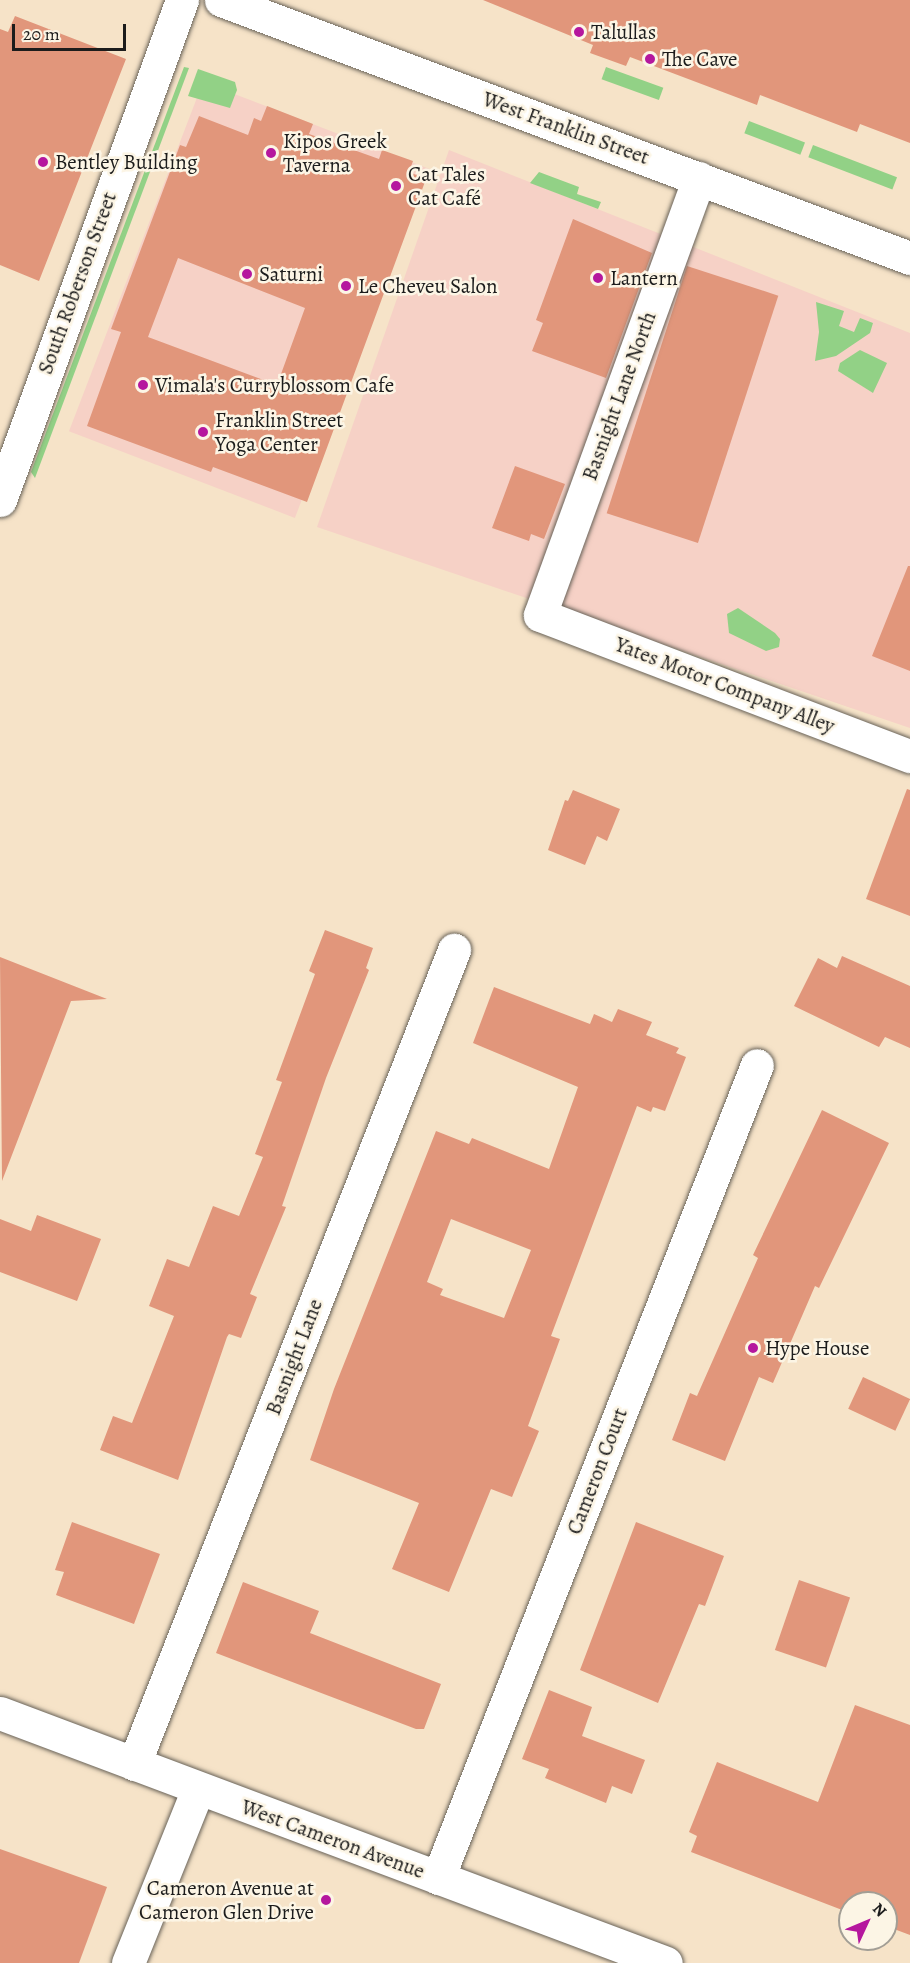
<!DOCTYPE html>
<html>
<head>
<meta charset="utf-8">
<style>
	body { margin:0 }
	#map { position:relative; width:910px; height:1963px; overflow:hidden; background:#f6e3c8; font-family:Alegreya,serif }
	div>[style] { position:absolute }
	.built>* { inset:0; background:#f6d1c6; transform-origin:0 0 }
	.green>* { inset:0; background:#92d186; transform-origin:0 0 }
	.building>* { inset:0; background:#e1967b; transform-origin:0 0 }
	.roads { filter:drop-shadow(0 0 2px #686258) drop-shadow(0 0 2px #686258) }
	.street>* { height:33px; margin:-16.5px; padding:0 16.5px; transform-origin:16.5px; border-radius:16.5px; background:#fff }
	.secondary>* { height:33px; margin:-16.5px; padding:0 16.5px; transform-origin:16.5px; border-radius:16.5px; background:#fff }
	.dots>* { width:16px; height:16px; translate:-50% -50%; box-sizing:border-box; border:3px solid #fcf5e5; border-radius:50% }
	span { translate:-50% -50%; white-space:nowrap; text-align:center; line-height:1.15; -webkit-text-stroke:5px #fcf5e5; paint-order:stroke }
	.poi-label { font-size:21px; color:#1c1c1c }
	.left { translate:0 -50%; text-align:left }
	.right { translate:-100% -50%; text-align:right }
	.street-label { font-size:21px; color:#1c1c1c }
	.north { position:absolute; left:838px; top:1891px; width:60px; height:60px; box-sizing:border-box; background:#fcf5e5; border:2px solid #a29e95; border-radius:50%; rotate:46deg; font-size:16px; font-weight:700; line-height:24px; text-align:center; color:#1c1c1c }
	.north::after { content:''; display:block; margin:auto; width:21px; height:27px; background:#b5179e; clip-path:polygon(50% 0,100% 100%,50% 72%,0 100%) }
	.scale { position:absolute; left:12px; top:24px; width:114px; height:27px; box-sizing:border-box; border:3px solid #1c1c1c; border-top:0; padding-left:8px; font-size:18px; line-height:21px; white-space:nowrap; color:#1c1c1c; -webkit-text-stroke:4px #fcf5e5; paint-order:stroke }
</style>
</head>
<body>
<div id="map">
	<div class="built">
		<div style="left:203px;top:82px;width:242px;height:374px;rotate:21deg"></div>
		<div style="clip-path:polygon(449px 150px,910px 333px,910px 728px,317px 527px)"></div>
	</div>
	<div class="green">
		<div style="clip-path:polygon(184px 67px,189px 68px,35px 478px,31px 472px)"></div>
		<div style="left:606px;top:67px;width:61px;height:13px;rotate:20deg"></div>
		<div style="clip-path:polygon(198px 69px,235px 82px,237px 90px,230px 108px,188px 96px)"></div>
		<div style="left:749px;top:121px;width:60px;height:13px;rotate:21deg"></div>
		<div style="left:813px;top:145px;width:90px;height:13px;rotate:21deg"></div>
		<div style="clip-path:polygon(539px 172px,579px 187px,577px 194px,601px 202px,598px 209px,530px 183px)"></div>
		<div style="clip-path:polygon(816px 302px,844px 311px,839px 326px,854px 332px,860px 318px,873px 323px,870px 333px,836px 356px,815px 361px,819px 332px)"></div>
		<div style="clip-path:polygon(860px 350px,887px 363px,873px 393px,838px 371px,840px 363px)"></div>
		<div style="clip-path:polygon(738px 608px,775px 633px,780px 639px,779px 647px,766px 651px,729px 633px,727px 614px)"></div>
	</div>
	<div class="building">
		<div style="clip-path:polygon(483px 0,910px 0,910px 143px,860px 124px,857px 132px,760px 95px,757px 105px,630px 57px,626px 66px,590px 53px,593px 45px)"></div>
		<div style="clip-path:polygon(15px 16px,126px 59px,39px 281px,0 265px,0 29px,8px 32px)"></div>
		<div style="clip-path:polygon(evenodd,267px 106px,313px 124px,309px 134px,379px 159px,382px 150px,413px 161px,409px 172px,426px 179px,307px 502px,213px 467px,211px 472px,87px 426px,121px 332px,111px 329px,180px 145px,186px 147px,199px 116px,248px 135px,254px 118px,261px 121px,267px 106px,178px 258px,305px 308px,277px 385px,148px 337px,178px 258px)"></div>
		<div style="clip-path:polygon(573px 219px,652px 253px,606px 378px,532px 351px,543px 323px,536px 320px)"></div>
		<div style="left:687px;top:266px;width:96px;height:260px;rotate:18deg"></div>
		<div style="clip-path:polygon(515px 466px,565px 484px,544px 539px,531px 534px,529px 541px,492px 528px)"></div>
		<div style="clip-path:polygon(908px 566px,910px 566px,910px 671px,872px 656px)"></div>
		<div style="clip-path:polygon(907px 789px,910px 790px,910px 916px,866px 899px)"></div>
		<div style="clip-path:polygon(573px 790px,620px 809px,607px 841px,597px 836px,585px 865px,548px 850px,565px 800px,568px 801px)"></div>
		<div style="clip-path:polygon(325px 930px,373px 948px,366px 968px,369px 970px,326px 1078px,282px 1206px,286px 1207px,250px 1294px,257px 1297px,241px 1338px,229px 1334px,227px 1337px,178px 1480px,100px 1450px,113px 1416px,132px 1423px,174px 1316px,149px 1306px,167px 1259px,189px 1267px,213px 1206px,239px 1216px,263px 1157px,255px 1154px,282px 1082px,276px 1080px,315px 974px,309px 971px)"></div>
		<div style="clip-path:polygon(842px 956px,910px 986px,910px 1048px,885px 1037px,879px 1047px,794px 1006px,818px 958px,837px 968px)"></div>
		<div style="clip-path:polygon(0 957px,107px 999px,71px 1001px,2px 1181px)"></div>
		<div style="clip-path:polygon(evenodd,494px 987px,590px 1024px,594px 1014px,612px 1022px,618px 1009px,652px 1022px,646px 1035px,679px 1048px,676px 1053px,686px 1057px,665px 1111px,653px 1107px,651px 1112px,637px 1106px,551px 1336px,560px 1339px,528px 1426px,539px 1431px,512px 1497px,491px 1489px,449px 1592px,392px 1569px,419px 1503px,310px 1460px,334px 1389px,436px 1131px,469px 1144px,472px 1138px,549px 1169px,578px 1087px,473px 1043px,494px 987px,451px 1219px,531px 1250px,504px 1318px,440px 1295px,443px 1289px,427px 1282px,451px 1219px)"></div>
		<div style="clip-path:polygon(822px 1110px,889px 1143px,819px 1288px,815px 1286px,773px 1383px,759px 1377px,725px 1461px,672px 1440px,690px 1393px,697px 1396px,758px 1258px,753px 1255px)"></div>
		<div style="clip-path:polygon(37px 1215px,101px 1239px,77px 1301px,0 1272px,0 1219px,31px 1231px)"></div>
		<div style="left:863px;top:1377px;width:52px;height:35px;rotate:25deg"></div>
		<div style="clip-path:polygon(72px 1522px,160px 1554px,134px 1624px,56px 1595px,64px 1572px,55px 1570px)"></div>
		<div style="clip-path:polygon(636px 1522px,724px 1556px,705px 1606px,699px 1604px,658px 1703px,580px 1670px)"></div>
		<div style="left:799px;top:1580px;width:54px;height:74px;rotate:19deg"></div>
		<div style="clip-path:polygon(243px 1582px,319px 1611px,310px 1633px,441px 1684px,424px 1729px,416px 1729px,216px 1653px)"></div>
		<div style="clip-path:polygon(549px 1690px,592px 1707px,582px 1736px,645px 1760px,632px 1794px,612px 1786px,606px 1803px,545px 1778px,549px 1769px,522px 1759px)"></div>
		<div style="clip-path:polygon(855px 1705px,910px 1725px,910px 1935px,886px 1926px,886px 1903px,850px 1903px,850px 1913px,691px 1852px,697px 1836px,689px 1832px,717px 1762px,818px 1802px)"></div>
		<div style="clip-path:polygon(0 1849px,107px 1887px,79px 1963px,0 1963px)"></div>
	</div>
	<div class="roads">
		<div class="street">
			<div style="left:699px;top:178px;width:465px;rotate:110deg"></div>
			<div style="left:540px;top:615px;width:396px;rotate:20.9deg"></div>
			<div style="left:0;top:500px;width:532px;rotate:-70deg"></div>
			<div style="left:134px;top:1764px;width:875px;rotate:-68.54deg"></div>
			<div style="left:438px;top:1878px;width:873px;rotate:-68.58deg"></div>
			<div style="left:128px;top:1963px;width:188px;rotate:-68.1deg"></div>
		</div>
		<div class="secondary">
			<div style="left:221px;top:0;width:736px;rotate:20.53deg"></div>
			<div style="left:0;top:1713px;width:711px;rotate:20.57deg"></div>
		</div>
	</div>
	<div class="dots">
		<div style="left:579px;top:32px;background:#b5179e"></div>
		<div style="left:650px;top:59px;background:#b5179e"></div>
		<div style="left:271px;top:153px;background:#b5179e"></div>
		<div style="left:43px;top:162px;background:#b5179e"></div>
		<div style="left:396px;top:186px;background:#b5179e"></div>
		<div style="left:247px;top:274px;background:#b5179e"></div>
		<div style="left:598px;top:278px;background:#b5179e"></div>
		<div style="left:346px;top:286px;background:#b5179e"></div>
		<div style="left:143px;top:385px;background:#b5179e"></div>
		<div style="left:203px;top:432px;background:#b5179e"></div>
		<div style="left:753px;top:1348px;background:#b5179e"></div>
		<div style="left:326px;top:1900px;background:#b5179e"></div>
	</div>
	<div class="poi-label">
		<span class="left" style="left:591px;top:32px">Talullas</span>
		<span class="left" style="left:662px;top:59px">The Cave</span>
		<span class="left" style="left:283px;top:153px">Kipos Greek<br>Taverna</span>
		<span class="left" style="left:55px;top:162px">Bentley Building</span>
		<span class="left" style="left:408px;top:186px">Cat Tales<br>Cat Café</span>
		<span class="left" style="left:259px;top:274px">Saturni</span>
		<span class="left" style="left:610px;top:278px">Lantern</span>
		<span class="left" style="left:358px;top:286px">Le Cheveu Salon</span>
		<span class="left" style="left:155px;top:385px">Vimala's Curryblossom Cafe</span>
		<span class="left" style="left:215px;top:432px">Franklin Street<br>Yoga Center</span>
		<span class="left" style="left:765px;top:1348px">Hype House</span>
		<span class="right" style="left:314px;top:1900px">Cameron Avenue at<br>Cameron Glen Drive</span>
	</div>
	<div class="street-label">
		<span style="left:566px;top:128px;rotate:20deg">West Franklin Street</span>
		<span style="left:77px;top:283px;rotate:-70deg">South Roberson Street</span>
		<span style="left:619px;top:396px;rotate:-70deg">Basnight Lane North</span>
		<span style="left:725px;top:685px;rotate:21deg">Yates Motor Company Alley</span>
		<span style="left:294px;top:1357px;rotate:-69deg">Basnight Lane</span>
		<span style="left:597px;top:1471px;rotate:-69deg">Cameron Court</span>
		<span style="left:333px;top:1839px;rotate:20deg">West Cameron Avenue</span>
	</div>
	<div class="north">N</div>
	<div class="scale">20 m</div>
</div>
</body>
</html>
